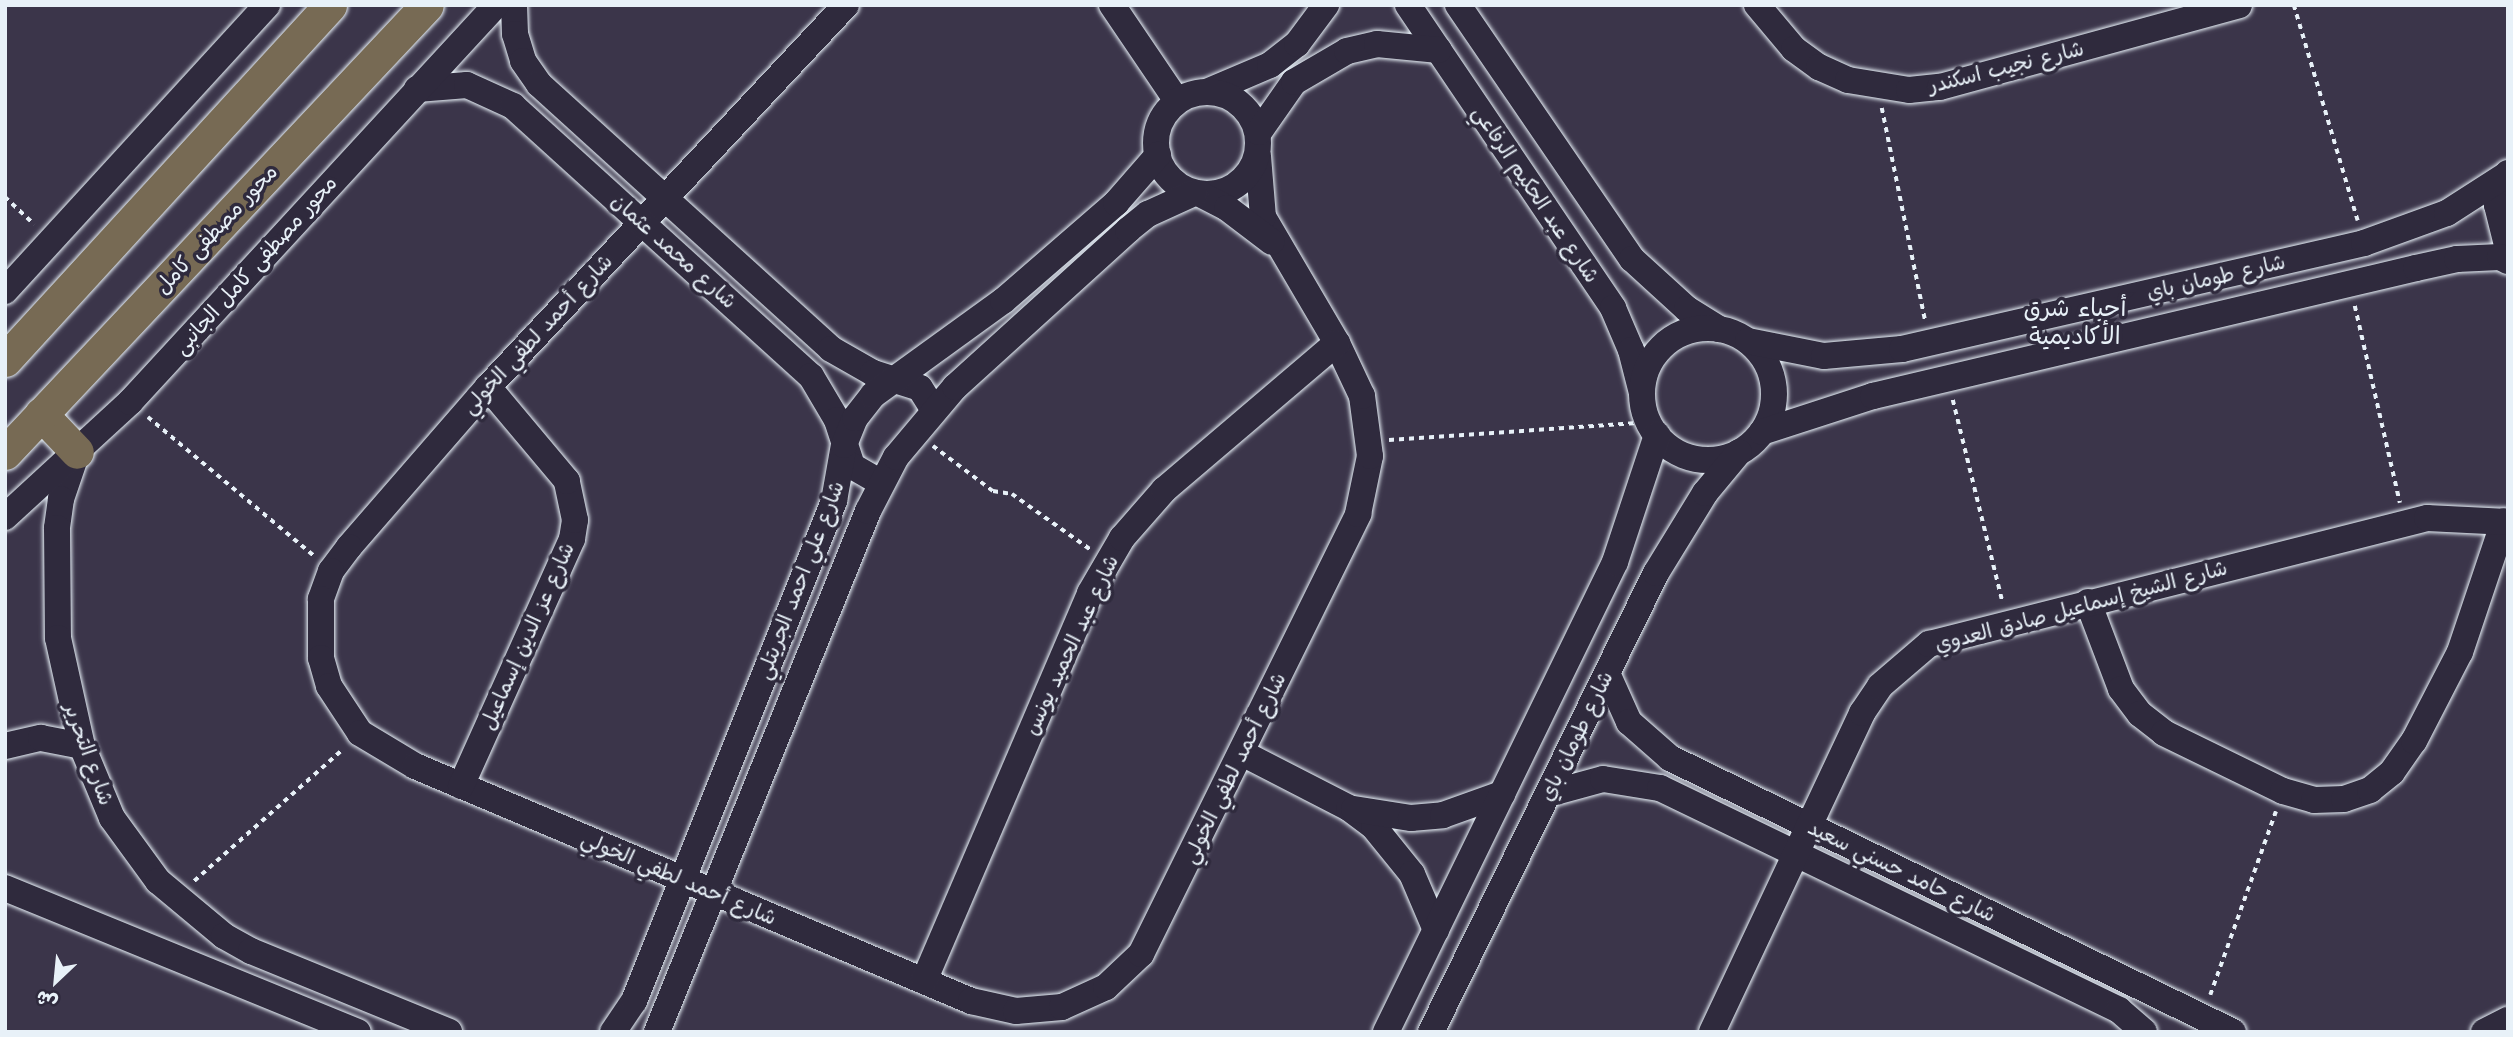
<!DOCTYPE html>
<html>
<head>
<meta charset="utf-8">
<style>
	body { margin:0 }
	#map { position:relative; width:2513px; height:1037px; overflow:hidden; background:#3b354a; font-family:"Comic Neue","Playpen Sans Arabic",sans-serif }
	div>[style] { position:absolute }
	.path>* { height:3.5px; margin-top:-1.75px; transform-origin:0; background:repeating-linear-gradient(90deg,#e8f1f8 0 5px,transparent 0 10px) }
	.roads { filter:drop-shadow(0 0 2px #e8f1f8) drop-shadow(0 0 2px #e8f1f8) }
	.minor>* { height:26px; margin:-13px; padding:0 13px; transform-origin:13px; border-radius:13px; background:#2f2a3d }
	.minor>.ring { margin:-13px; padding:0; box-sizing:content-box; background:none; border:26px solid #2f2a3d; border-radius:50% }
	.major>* { height:33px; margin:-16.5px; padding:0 16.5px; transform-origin:16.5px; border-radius:16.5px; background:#776a54 }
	span { translate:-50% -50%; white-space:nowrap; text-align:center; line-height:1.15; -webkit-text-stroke:7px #2f2a3d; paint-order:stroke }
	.street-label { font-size:21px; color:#e8f1f8 }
	.quarter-label { font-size:24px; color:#e8f1f8 }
	.frame { position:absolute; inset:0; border:7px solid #e8f1f8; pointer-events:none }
	.north { position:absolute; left:21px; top:946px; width:70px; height:70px; -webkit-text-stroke:5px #2f2a3d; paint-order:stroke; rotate:206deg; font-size:19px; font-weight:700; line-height:28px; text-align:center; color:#e8f1f8 }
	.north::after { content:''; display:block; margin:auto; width:24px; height:32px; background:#e8f1f8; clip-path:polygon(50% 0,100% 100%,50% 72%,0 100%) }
</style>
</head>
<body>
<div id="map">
	<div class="path">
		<div style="left:2294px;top:5px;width:225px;rotate:73.5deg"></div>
		<div style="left:1882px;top:108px;width:216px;rotate:78.5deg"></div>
		<div style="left:5px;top:197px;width:40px;rotate:43deg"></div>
		<div style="left:2355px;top:306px;width:202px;rotate:77.1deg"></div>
		<div style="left:1953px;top:400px;width:209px;rotate:76.2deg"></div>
		<div style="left:148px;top:417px;width:217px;rotate:39.9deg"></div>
		<div style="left:1389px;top:440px;width:252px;rotate:-3.9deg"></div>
		<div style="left:933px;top:446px;width:75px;rotate:36.9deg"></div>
		<div style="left:993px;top:491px;width:19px;rotate:9deg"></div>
		<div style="left:1012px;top:494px;width:97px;rotate:35.3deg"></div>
		<div style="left:194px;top:881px;width:199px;rotate:-41.5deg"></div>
		<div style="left:2210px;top:995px;width:195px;rotate:-70.3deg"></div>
	</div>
	<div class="roads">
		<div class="minor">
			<div style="left:514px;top:5px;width:29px;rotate:88deg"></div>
			<div style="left:515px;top:34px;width:28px;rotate:73deg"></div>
			<div style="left:523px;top:61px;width:28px;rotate:55deg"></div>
			<div style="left:539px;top:84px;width:394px;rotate:42.2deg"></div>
			<div style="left:831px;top:349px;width:48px;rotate:29.7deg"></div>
			<div style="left:873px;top:373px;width:49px;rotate:17.7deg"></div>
			<div style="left:920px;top:388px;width:25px;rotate:58deg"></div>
			<div style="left:846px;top:5px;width:524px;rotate:133.14deg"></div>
			<div style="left:488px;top:387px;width:212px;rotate:131deg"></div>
			<div style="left:349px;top:547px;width:30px;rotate:127deg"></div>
			<div style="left:331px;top:571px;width:30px;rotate:110deg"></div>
			<div style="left:321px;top:599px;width:59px;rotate:90deg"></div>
			<div style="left:321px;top:658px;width:29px;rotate:74deg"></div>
			<div style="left:329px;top:686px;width:56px;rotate:56.6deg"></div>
			<div style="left:360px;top:733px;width:64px;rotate:31deg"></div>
			<div style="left:415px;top:766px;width:604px;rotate:22.91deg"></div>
			<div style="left:971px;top:1001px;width:46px;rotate:12.5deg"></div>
			<div style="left:1016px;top:1011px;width:46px;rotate:-5deg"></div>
			<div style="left:1062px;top:1007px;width:48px;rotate:-24.4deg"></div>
			<div style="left:1106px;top:987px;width:48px;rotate:-43.3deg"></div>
			<div style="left:1141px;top:954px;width:491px;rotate:-63.7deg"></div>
			<div style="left:1358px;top:514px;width:59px;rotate:-78.3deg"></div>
			<div style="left:1370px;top:456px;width:61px;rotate:-97.6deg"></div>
			<div style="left:1362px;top:396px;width:59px;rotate:-115.3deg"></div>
			<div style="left:1337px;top:343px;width:146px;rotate:-120.4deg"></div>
			<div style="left:1263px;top:217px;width:61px;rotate:-94.7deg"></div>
			<div style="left:1112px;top:5px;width:116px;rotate:55.9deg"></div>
			<div style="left:1408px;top:5px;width:366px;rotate:55.9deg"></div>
			<div style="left:1613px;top:308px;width:46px;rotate:66.8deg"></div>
			<div style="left:1631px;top:350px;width:44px;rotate:75.7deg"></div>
			<div style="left:1458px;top:5px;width:308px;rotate:55.6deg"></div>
			<div style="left:1632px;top:259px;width:74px;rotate:42.3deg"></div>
			<div style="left:1687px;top:309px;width:38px;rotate:32deg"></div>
			<div style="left:1757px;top:5px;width:57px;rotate:49.9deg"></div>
			<div style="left:1794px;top:49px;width:31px;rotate:36deg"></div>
			<div style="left:1819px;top:67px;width:32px;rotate:24deg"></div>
			<div style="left:1848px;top:80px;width:62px;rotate:9.3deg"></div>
			<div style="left:1909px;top:90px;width:31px;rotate:-6deg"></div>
			<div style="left:1940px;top:87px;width:310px;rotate:-15.3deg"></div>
			<div style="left:417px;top:89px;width:50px;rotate:-4.6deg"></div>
			<div style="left:467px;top:85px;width:51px;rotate:24.5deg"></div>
			<div style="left:513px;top:106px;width:402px;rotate:42.2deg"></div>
			<div style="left:811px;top:376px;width:51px;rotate:59.4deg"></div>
			<div style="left:837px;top:420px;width:48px;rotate:71.9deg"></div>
			<div style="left:852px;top:466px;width:34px;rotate:30deg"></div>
			<div style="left:1209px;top:91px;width:66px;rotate:-23.1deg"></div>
			<div style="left:1270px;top:65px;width:34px;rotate:-38deg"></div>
			<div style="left:1297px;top:44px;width:49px;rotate:-53.4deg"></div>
			<div class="ring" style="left:1156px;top:92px;width:76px;height:76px"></div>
			<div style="left:1259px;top:132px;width:61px;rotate:-55deg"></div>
			<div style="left:1294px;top:82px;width:61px;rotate:-30.3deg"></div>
			<div style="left:1347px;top:51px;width:31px;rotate:-13deg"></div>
			<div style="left:1377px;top:44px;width:62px;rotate:5.5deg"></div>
			<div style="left:2508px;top:173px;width:34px;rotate:109deg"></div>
			<div style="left:2497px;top:205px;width:45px;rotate:76deg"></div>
			<div style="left:1200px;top:194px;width:30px;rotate:27deg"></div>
			<div style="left:1227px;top:208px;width:56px;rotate:37.1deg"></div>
			<div style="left:5px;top:291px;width:388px;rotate:-47.5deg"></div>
			<div class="ring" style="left:1642px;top:328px;width:106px;height:106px"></div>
			<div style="left:1748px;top:341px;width:77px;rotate:11.2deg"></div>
			<div style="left:1824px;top:356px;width:78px;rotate:-5.1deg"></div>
			<div style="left:1902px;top:349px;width:474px;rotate:-12.9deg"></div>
			<div style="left:2364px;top:243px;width:88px;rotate:-19.9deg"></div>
			<div style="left:2447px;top:213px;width:70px;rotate:-32.8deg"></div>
			<div style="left:1762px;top:432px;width:117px;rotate:-18deg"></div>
			<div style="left:1873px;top:396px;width:558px;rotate:-13.26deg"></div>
			<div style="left:2416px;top:268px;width:42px;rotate:-12.4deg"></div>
			<div style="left:2457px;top:259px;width:43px;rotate:-2.7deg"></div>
			<div style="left:2500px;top:257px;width:9px;rotate:27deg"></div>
			<div style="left:77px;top:452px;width:50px;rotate:108.8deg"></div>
			<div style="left:61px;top:499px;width:29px;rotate:98deg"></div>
			<div style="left:57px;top:528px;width:110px;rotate:89.5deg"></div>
			<div style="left:58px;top:638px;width:111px;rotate:77.5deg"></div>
			<div style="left:82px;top:746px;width:78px;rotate:67.4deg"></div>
			<div style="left:112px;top:818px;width:78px;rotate:53.9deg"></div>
			<div style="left:158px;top:881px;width:86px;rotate:39.8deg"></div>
			<div style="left:224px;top:936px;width:31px;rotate:29deg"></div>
			<div style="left:251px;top:951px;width:214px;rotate:22.2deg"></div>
			<div style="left:5px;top:517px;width:170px;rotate:-42.6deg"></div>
			<div style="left:130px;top:402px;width:540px;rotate:-47.33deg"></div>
			<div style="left:2088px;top:602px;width:93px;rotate:69.2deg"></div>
			<div style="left:2121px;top:689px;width:31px;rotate:53deg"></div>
			<div style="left:2140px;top:714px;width:31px;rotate:38deg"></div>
			<div style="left:2164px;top:733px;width:132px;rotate:26deg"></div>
			<div style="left:2283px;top:791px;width:32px;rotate:16deg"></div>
			<div style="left:2314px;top:800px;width:30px;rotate:-2deg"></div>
			<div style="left:2344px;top:799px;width:28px;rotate:-19deg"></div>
			<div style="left:2370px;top:790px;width:28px;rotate:-39deg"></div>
			<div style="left:2392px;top:772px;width:38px;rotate:-55deg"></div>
			<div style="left:2414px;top:741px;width:100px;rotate:-62.7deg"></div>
			<div style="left:2460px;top:652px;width:138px;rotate:-71.4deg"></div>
			<div style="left:1607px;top:673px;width:54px;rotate:65.8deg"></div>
			<div style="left:1629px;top:722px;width:55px;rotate:41.3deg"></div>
			<div style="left:1670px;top:758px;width:626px;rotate:25.95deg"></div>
			<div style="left:5px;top:746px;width:37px;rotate:-13deg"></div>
			<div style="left:41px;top:738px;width:42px;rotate:11deg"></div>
			<div style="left:1242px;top:753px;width:120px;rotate:27.2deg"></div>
			<div style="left:1349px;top:808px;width:31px;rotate:37deg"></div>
			<div style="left:1374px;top:827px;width:60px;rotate:51deg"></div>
			<div style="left:1412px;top:874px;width:61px;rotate:66.8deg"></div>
			<div style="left:461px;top:786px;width:271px;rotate:-65.8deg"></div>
			<div style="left:572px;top:539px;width:19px;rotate:-81deg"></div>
			<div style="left:575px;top:520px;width:40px;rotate:-102deg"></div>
			<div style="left:567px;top:481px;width:123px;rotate:-130deg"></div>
			<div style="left:1548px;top:794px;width:57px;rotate:-15.3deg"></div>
			<div style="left:1603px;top:779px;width:58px;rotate:9deg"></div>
			<div style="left:1660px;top:788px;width:510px;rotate:25.81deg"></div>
			<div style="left:2119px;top:1010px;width:33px;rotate:41deg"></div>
			<div style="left:1354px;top:809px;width:58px;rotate:9deg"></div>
			<div style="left:1411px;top:818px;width:32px;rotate:-5deg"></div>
			<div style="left:1443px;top:815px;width:63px;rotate:-19.6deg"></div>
			<div style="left:5px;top:888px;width:381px;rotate:22.2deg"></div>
			<div style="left:924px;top:981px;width:422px;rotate:-66.8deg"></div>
			<div style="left:1090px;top:593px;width:64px;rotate:-59.8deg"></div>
			<div style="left:1122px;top:538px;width:64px;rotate:-48.8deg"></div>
			<div style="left:1164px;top:490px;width:227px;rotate:-40.4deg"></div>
			<div style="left:613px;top:1032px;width:37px;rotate:-56deg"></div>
			<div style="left:634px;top:1001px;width:539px;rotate:-68.2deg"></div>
			<div style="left:834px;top:501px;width:57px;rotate:-79.9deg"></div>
			<div style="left:844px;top:445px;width:29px;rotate:-68deg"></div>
			<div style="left:855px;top:418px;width:29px;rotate:-52deg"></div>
			<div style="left:873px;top:395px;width:160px;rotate:-35.9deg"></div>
			<div style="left:1003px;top:301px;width:150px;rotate:-40.9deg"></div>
			<div style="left:1116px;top:203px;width:64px;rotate:-48.8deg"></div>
			<div style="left:657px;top:1032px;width:562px;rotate:-67.95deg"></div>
			<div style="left:868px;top:511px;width:61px;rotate:-62.6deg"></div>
			<div style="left:896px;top:457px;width:92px;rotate:-49.9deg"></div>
			<div style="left:955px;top:387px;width:234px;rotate:-42.2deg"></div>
			<div style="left:1128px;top:230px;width:26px;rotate:-39deg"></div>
			<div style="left:1148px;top:214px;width:51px;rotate:-24.5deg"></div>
			<div style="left:1386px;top:1032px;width:523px;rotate:-64.02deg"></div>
			<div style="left:1615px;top:562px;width:134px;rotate:-71.7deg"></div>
			<div style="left:1431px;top:1032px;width:511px;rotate:-63.89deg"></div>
			<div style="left:1656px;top:573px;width:94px;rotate:-58.5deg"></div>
			<div style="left:1705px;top:493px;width:53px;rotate:-50.3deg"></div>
			<div style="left:1712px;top:1032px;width:353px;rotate:-64.8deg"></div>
			<div style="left:1862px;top:713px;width:32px;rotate:-56deg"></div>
			<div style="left:1880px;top:686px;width:65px;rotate:-40.6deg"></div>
			<div style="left:1929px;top:644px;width:514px;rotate:-14.2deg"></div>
			<div style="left:2427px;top:518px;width:81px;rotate:2.8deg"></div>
			<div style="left:2484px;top:1032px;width:27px;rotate:-27deg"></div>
		</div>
		<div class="major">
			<div style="left:5px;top:360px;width:481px;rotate:-47.5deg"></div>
			<div style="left:41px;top:414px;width:52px;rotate:46.5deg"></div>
			<div style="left:5px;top:453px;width:615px;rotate:-46.71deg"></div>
		</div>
	</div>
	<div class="street-label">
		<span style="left:2006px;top:67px;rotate:-14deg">شارع نجيب اسكندر</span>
		<span style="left:1536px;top:194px;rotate:56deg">شارع عبد الحكيم الرفاعي</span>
		<span style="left:216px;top:229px;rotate:-47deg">محور مصطفى كامل</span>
		<span style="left:674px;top:251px;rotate:42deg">شارع محمد عثمان</span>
		<span style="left:255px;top:265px;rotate:-48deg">محور مصطفى كامل الجانبى</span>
		<span style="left:2216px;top:277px;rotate:-13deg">شارع طومان باي</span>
		<span style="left:537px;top:334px;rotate:-47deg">شارع أحمد لطفي الخولي</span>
		<span style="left:800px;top:580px;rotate:-69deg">شارع علي احمد الجريتلي</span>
		<span style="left:2081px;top:606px;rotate:-15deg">شارع الشيخ إسماعيل صادق العدوي</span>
		<span style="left:527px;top:636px;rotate:-66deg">شارع عز الدين إسماعيل</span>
		<span style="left:1071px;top:645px;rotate:-65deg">شارع عبد الحميد يونس</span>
		<span style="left:1576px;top:736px;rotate:-64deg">شارع طومان باي</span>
		<span style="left:89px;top:754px;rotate:70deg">شارع التحرير</span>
		<span style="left:1234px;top:768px;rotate:-64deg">شارع أحمد لطفي الخولي</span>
		<span style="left:1902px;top:871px;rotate:26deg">شارع حامد حسني سعيد</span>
		<span style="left:679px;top:878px;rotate:23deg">شارع أحمد لطفي الخولي</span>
	</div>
	<div class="quarter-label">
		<span style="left:2075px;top:323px">أحياء شرق<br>الأكاديمية</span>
	</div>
	<div class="frame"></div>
	<div class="north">ش</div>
</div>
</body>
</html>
